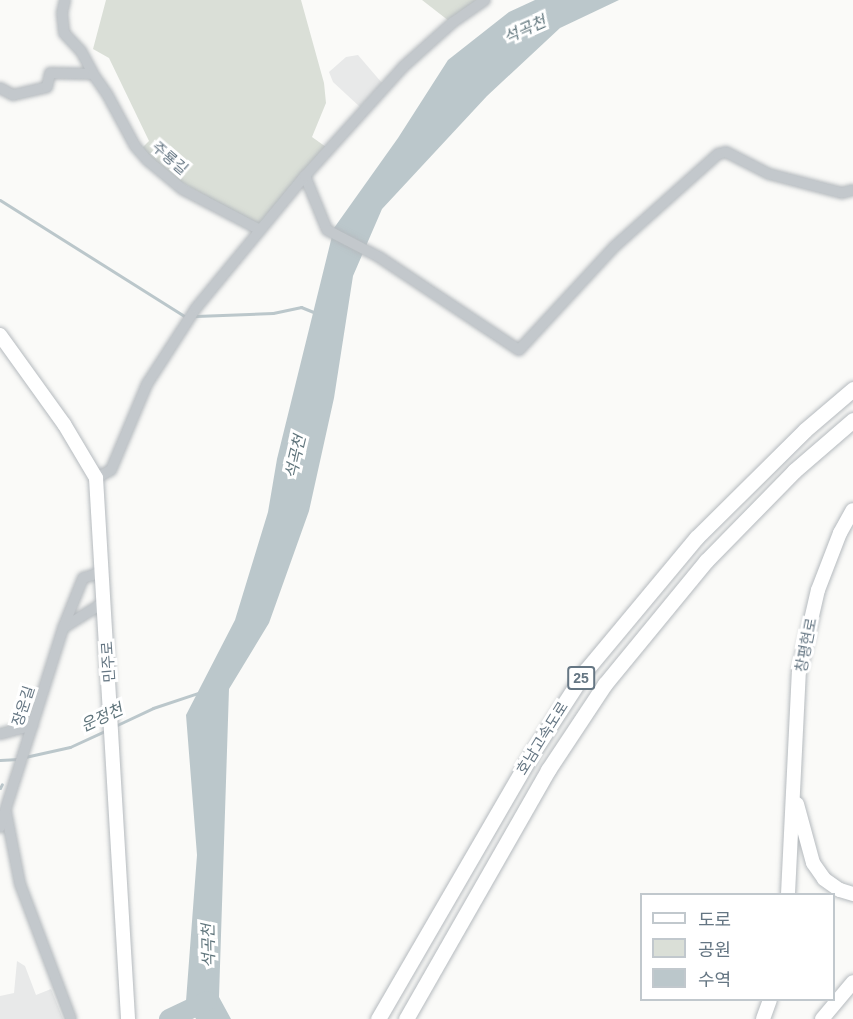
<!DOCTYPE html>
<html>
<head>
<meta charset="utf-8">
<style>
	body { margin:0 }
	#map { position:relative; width:853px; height:1019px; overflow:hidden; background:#fafaf8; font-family:Arial,"Noto Sans KR",sans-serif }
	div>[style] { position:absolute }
	.built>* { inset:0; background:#e8e9e9 }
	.green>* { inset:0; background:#dadfd7 }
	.water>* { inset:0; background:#bbc7cb }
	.stream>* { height:3px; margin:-1.5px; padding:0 1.5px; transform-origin:1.5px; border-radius:1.5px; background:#bbc7cb }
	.river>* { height:20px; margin:-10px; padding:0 10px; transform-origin:10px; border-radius:10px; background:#bbc7cb }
	.roads { filter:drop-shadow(0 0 2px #b5babe) drop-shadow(0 0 2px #b5babe) }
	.minor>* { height:10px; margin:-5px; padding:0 5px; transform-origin:5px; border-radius:5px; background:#c3c8cc }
	.major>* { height:14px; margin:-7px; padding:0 7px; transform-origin:7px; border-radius:7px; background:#fff }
	.highway>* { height:15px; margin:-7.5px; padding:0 7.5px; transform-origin:7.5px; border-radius:7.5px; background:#fff }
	span { translate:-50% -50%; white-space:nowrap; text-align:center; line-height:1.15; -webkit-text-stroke:6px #fff; paint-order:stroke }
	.shield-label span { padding:2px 4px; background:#fff; border:2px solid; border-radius:4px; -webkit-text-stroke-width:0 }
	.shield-label { font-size:14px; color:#657683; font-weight:700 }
	.street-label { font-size:15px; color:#657683 }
	.water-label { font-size:16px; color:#60757c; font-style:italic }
	.legend { position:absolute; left:640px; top:893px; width:195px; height:108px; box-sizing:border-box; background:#fff; border:2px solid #c1c8cd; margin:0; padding:8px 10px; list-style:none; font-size:18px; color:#657683 }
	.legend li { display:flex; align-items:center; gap:12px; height:30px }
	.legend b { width:30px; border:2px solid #c1c8cd }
</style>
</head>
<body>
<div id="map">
	<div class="built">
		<div style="clip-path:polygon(358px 55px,382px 83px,360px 107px,333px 82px,329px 72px,346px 57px)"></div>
		<div style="clip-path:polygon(17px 961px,25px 966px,36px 995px,51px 989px,63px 1019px,0 1019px,0 996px,14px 993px)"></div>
	</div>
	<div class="green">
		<div style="clip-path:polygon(106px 0,301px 0,324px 83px,326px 103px,312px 137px,326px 147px,258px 226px,171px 176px,141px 149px,149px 141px,109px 58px,93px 49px)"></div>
		<div style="clip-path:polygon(422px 0,477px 0,449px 21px)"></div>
	</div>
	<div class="water">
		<div style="clip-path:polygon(535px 0,619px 0,560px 28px,487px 96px,382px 209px,353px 276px,334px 398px,309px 511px,269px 623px,229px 689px,219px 997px,231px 1019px,196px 1019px,186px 1001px,197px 855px,186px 715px,235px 620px,268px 512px,277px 459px,334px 228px,398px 138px,448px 60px,509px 12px)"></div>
	</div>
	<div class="stream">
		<div style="left:0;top:200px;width:220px;rotate:32.2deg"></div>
		<div style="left:196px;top:316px;width:77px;rotate:-2.2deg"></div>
		<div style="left:273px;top:313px;width:29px;rotate:-12deg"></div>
		<div style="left:301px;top:307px;width:16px;rotate:22deg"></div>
		<div style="left:115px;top:726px;width:42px;rotate:-25.3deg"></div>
		<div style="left:153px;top:708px;width:47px;rotate:-18.4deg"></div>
		<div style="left:25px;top:757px;width:46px;rotate:-12.5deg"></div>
		<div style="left:70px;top:747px;width:41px;rotate:-24.7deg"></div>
		<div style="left:0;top:760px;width:19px;rotate:-3deg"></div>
		<div style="left:0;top:788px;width:4px;rotate:-63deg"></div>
	</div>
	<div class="river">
		<div style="left:169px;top:1019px;width:42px;rotate:-25.3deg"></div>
	</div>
	<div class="roads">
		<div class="minor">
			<div style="left:65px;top:0;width:13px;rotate:103deg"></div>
			<div style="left:62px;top:13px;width:20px;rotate:84deg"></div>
			<div style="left:64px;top:33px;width:25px;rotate:47deg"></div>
			<div style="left:81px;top:51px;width:26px;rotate:62deg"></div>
			<div style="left:0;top:88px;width:15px;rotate:28deg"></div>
			<div style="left:13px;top:95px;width:35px;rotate:-13deg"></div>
			<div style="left:47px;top:87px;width:14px;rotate:-78deg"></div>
			<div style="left:50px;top:73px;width:43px;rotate:1.3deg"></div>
			<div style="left:93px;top:74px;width:24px;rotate:55deg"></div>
			<div style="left:107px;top:94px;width:59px;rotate:61.7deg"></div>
			<div style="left:135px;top:146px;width:18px;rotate:49deg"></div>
			<div style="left:147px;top:160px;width:45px;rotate:39.6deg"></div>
			<div style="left:182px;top:189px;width:88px;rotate:27.7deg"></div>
			<div style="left:305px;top:176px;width:58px;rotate:67.8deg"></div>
			<div style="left:327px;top:230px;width:59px;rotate:27.4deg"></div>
			<div style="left:379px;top:257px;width:168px;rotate:33.6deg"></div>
			<div style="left:519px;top:350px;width:140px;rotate:-47.3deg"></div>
			<div style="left:614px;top:247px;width:140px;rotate:-41.8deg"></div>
			<div style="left:718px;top:154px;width:8px;rotate:-14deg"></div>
			<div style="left:726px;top:152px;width:48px;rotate:27.1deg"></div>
			<div style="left:769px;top:174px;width:75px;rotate:14.6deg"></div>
			<div style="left:842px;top:193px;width:11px;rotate:-15deg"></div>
			<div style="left:96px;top:478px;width:17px;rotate:-28deg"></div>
			<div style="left:111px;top:470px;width:93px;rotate:-67.3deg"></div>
			<div style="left:147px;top:384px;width:90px;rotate:-57.2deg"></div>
			<div style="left:196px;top:308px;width:171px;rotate:-50.5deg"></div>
			<div style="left:305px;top:176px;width:147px;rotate:-48deg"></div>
			<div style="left:403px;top:67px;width:66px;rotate:-41.9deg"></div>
			<div style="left:452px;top:23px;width:40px;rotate:-34.9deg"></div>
			<div style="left:63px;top:628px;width:47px;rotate:-32deg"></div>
			<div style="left:0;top:734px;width:34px;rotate:-15deg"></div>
			<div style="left:6px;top:812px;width:73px;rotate:79deg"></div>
			<div style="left:20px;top:884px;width:144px;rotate:69.3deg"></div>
			<div style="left:0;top:827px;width:209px;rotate:-72.4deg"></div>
			<div style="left:63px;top:628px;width:54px;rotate:-68.2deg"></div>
			<div style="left:83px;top:578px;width:21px;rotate:-17deg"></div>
		</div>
		<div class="major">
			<div style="left:0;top:335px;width:110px;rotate:54.3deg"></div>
			<div style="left:64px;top:424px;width:63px;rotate:59.3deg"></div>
			<div style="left:96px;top:478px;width:542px;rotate:86.61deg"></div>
			<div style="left:797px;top:804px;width:61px;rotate:74.8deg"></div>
			<div style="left:813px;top:863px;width:19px;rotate:55deg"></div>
			<div style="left:824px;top:879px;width:19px;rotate:35deg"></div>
			<div style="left:840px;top:890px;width:14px;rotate:17deg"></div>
			<div style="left:788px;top:894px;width:222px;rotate:-87.2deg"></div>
			<div style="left:799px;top:672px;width:84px;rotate:-77deg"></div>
			<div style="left:818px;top:590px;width:61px;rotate:-68.9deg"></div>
			<div style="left:840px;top:533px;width:26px;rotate:-61deg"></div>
			<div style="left:763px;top:1019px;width:20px;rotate:-70deg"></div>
			<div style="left:822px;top:1019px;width:48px;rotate:-50deg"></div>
		</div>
		<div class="highway">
			<div style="left:378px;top:1019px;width:305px;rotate:-59.9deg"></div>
			<div style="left:531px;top:755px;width:101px;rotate:-57.1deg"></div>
			<div style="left:586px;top:670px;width:172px;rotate:-50.2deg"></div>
			<div style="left:696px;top:538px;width:153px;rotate:-44.7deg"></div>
			<div style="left:805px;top:430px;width:63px;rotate:-40.5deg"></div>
			<div style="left:406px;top:1019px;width:287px;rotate:-60.3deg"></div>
			<div style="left:548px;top:770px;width:103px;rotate:-56.5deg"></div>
			<div style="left:605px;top:684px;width:159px;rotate:-50.6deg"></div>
			<div style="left:706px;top:561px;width:126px;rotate:-45.6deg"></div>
			<div style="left:794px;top:471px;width:78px;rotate:-40.8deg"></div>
		</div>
	</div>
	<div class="shield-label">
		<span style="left:581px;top:678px">25</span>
	</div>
	<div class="street-label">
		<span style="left:170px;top:158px;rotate:41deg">주룡길</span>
		<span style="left:806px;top:645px;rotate:-79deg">창평현로</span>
		<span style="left:108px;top:662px;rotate:-94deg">민주로</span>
		<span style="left:23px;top:706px;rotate:-72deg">장운길</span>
		<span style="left:542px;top:738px;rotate:-58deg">호남고속도로</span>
	</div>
	<div class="water-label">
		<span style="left:525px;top:30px;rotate:-24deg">석곡천</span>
		<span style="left:296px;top:457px;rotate:-77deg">석곡천</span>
		<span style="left:102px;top:718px;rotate:-25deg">운정천</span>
		<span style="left:209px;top:946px;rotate:-91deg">석곡천</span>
	</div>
	<ul class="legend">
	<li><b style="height:8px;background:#fff"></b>도로</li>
	<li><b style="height:16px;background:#dadfd7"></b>공원</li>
	<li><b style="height:16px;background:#bbc7cb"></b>수역</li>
	</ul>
</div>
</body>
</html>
